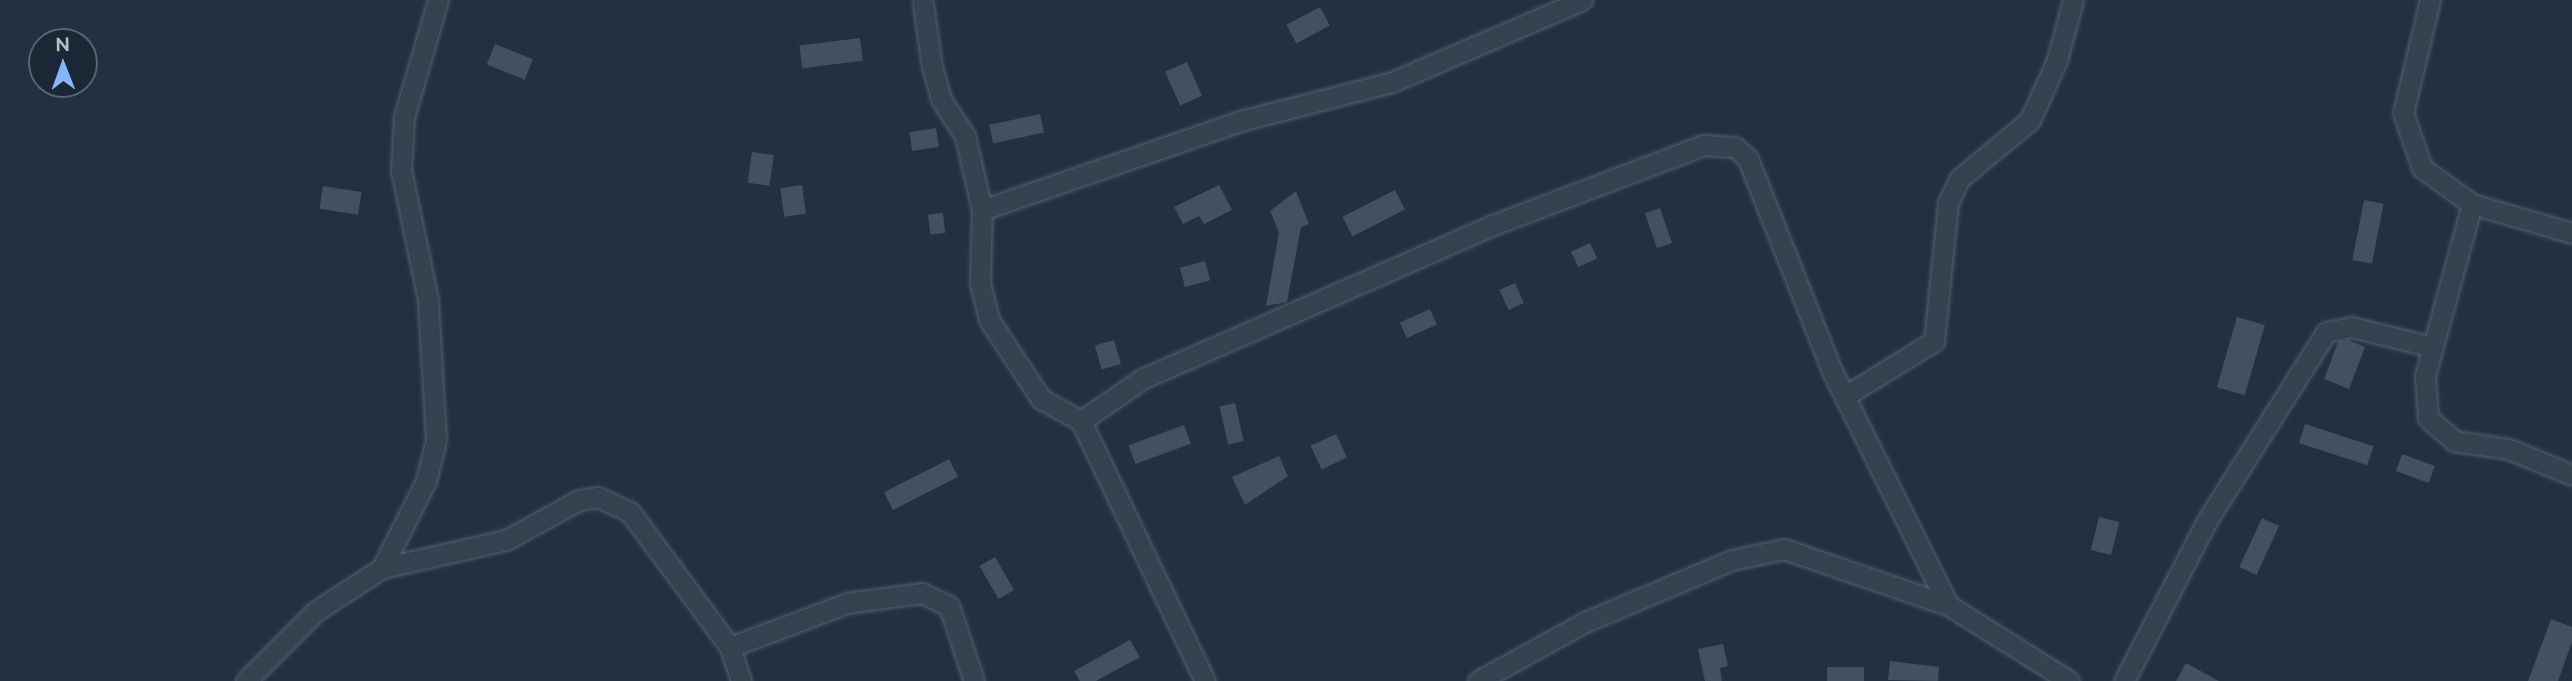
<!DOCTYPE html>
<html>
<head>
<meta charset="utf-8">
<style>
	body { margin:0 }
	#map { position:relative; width:2572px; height:681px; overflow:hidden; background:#233040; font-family:Raleway,sans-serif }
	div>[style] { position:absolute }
	.building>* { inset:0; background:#425062; transform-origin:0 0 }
	.roads { filter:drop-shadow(0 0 2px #55606e) drop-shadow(0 0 2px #55606e) }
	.minor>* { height:19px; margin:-9.5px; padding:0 9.5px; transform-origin:9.5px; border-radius:9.5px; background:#374250 }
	span { translate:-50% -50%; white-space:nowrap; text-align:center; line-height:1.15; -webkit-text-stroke:7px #1c2735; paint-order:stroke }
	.north { position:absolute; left:28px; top:28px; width:70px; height:70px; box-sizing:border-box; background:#1c2735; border:2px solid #596371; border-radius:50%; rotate:359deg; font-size:19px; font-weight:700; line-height:28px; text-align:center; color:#b4bdcb }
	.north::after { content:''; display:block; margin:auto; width:24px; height:32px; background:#85b5fe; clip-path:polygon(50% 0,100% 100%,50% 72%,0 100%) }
</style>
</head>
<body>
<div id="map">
	<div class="building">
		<div style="left:1320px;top:7px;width:21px;height:38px;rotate:62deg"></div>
		<div style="left:860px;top:38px;width:23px;height:61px;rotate:83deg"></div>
		<div style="left:495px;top:44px;width:41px;height:22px;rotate:22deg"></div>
		<div style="left:1187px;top:62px;width:37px;height:24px;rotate:66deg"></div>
		<div style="left:1040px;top:114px;width:19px;height:52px;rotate:78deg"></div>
		<div style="left:936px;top:128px;width:19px;height:27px;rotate:81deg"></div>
		<div style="left:752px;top:152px;width:22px;height:31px;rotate:8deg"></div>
		<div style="left:802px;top:185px;width:29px;height:22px;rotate:82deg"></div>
		<div style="clip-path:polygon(1219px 185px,1232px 210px,1204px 224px,1199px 216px,1183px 224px,1174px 207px)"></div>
		<div style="left:323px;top:186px;width:39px;height:23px;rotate:9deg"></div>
		<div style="left:1395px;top:190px;width:22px;height:59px;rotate:63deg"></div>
		<div style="clip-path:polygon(1296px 191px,1309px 224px,1301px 227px,1287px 302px,1266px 306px,1279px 233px,1270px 211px)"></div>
		<div style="left:2364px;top:200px;width:20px;height:61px;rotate:11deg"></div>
		<div style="left:1660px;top:208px;width:37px;height:16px;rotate:71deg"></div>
		<div style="left:943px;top:213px;width:20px;height:15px;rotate:84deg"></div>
		<div style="left:1590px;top:243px;width:17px;height:21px;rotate:65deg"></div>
		<div style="left:1205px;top:261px;width:20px;height:26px;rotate:75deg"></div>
		<div style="left:1515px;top:283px;width:22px;height:17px;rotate:66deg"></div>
		<div style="left:1430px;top:309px;width:17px;height:33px;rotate:66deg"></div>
		<div style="left:2237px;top:317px;width:29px;height:73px;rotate:16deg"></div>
		<div style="left:1114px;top:340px;width:25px;height:20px;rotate:74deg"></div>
		<div style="clip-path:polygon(2348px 340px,2365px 347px,2349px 389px,2324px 379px,2338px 342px)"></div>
		<div style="left:1235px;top:403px;width:39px;height:16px;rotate:77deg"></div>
		<div style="left:2305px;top:424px;width:72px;height:20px;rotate:18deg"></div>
		<div style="left:1184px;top:425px;width:20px;height:59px;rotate:70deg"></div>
		<div style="left:1336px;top:434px;width:26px;height:28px;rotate:65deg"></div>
		<div style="left:2402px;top:454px;width:35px;height:18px;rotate:20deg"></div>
		<div style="clip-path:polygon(1279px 456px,1288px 476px,1245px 505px,1232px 477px)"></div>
		<div style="left:949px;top:459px;width:20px;height:73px;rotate:63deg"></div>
		<div style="left:2099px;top:517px;width:21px;height:34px;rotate:14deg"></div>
		<div style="left:2262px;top:518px;width:19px;height:54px;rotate:25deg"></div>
		<div style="left:995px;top:557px;width:38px;height:18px;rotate:60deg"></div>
		<div style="clip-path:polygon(2551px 619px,2572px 627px,2572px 642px,2558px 681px,2528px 681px)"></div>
		<div style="clip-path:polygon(1130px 640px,1140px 657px,1096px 681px,1080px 681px,1074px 671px)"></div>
		<div style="clip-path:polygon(1723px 644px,1728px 666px,1720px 668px,1722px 681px,1705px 681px,1698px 649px)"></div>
		<div style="clip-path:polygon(1890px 661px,1939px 667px,1938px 681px,1888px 680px)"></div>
		<div style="clip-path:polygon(2186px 663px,2219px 681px,2176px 681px)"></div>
		<div style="left:1827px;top:667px;width:37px;height:14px"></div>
	</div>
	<div class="roads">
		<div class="minor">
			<div style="left:2430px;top:0;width:116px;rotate:103.4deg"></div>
			<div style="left:2403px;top:113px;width:58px;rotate:70.9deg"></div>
			<div style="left:2422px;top:168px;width:62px;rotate:35.8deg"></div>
			<div style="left:2472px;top:204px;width:104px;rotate:16.2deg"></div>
			<div style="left:923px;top:4px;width:64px;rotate:81.9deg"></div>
			<div style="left:932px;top:67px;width:35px;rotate:74deg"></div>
			<div style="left:942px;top:101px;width:42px;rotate:56.7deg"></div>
			<div style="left:965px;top:136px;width:76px;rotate:77.1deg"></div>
			<div style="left:982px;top:210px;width:73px;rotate:91.6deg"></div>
			<div style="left:980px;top:283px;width:38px;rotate:76deg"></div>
			<div style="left:989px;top:320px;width:95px;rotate:56.6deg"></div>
			<div style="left:1041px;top:399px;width:46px;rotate:28.8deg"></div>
			<div style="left:1081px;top:421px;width:74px;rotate:-34.5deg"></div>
			<div style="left:1142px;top:379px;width:383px;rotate:-23.7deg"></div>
			<div style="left:1493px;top:225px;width:226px;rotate:-20.8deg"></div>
			<div style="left:1704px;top:145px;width:31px;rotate:4deg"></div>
			<div style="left:1735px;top:147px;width:18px;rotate:43deg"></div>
			<div style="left:1748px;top:159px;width:228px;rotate:68.4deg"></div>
			<div style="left:1832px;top:371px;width:261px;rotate:63.6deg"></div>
			<div style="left:2472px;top:204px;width:178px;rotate:105.3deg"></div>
			<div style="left:2425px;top:376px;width:42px;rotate:85.9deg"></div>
			<div style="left:2428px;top:418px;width:35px;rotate:41deg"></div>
			<div style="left:2454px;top:441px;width:56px;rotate:8.3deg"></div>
			<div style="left:2509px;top:449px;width:68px;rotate:22.4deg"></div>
			<div style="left:982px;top:210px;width:277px;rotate:-19deg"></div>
			<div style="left:1244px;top:120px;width:153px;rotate:-14.4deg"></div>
			<div style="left:1392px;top:82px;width:207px;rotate:-23.3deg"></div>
			<div style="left:1845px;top:396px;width:105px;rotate:-31.7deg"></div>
			<div style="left:1934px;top:341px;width:139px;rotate:-84.2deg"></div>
			<div style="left:1948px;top:203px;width:26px;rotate:-65deg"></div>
			<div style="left:1959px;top:179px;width:92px;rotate:-39.7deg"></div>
			<div style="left:2030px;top:120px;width:66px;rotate:-65.8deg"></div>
			<div style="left:2057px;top:60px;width:62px;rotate:-75.1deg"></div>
			<div style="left:1081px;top:421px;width:288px;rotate:64.5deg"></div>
			<div style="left:382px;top:568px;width:97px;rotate:-63.2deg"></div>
			<div style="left:426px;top:481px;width:42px;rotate:-76.3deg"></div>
			<div style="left:436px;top:440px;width:140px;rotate:-93.3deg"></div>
			<div style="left:428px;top:300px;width:133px;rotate:-101.7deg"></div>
			<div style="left:401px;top:170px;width:53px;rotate:-86.8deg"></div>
			<div style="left:404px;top:117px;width:122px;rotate:-73.8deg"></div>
			<div style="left:730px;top:647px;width:125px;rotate:-20.6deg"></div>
			<div style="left:847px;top:603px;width:76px;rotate:-7.6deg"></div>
			<div style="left:922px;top:593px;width:30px;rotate:26deg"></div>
			<div style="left:949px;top:606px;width:79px;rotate:71.6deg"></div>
			<div style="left:246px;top:681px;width:99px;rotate:-45deg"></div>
			<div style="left:316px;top:611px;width:79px;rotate:-33.1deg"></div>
			<div style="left:382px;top:568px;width:127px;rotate:-12.7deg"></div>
			<div style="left:506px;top:540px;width:83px;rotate:-28.7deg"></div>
			<div style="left:579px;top:500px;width:19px;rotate:-9deg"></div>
			<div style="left:598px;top:497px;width:35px;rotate:25deg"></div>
			<div style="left:630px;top:512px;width:168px;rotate:53.5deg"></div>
			<div style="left:730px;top:647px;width:36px;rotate:72deg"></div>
			<div style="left:1478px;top:681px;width:122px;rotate:-28.9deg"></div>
			<div style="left:1585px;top:622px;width:160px;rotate:-22.9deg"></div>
			<div style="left:1732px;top:560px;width:53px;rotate:-11.9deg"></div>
			<div style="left:1784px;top:549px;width:173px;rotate:18.9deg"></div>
			<div style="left:1948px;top:605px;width:143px;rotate:32.1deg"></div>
			<div style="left:2124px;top:681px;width:182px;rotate:-62.6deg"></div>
			<div style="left:2208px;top:519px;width:221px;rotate:-57.7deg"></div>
			<div style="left:2326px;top:332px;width:25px;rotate:-11deg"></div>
			<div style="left:2351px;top:327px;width:84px;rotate:13.7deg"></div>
		</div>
	</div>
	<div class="north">N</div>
</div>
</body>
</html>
